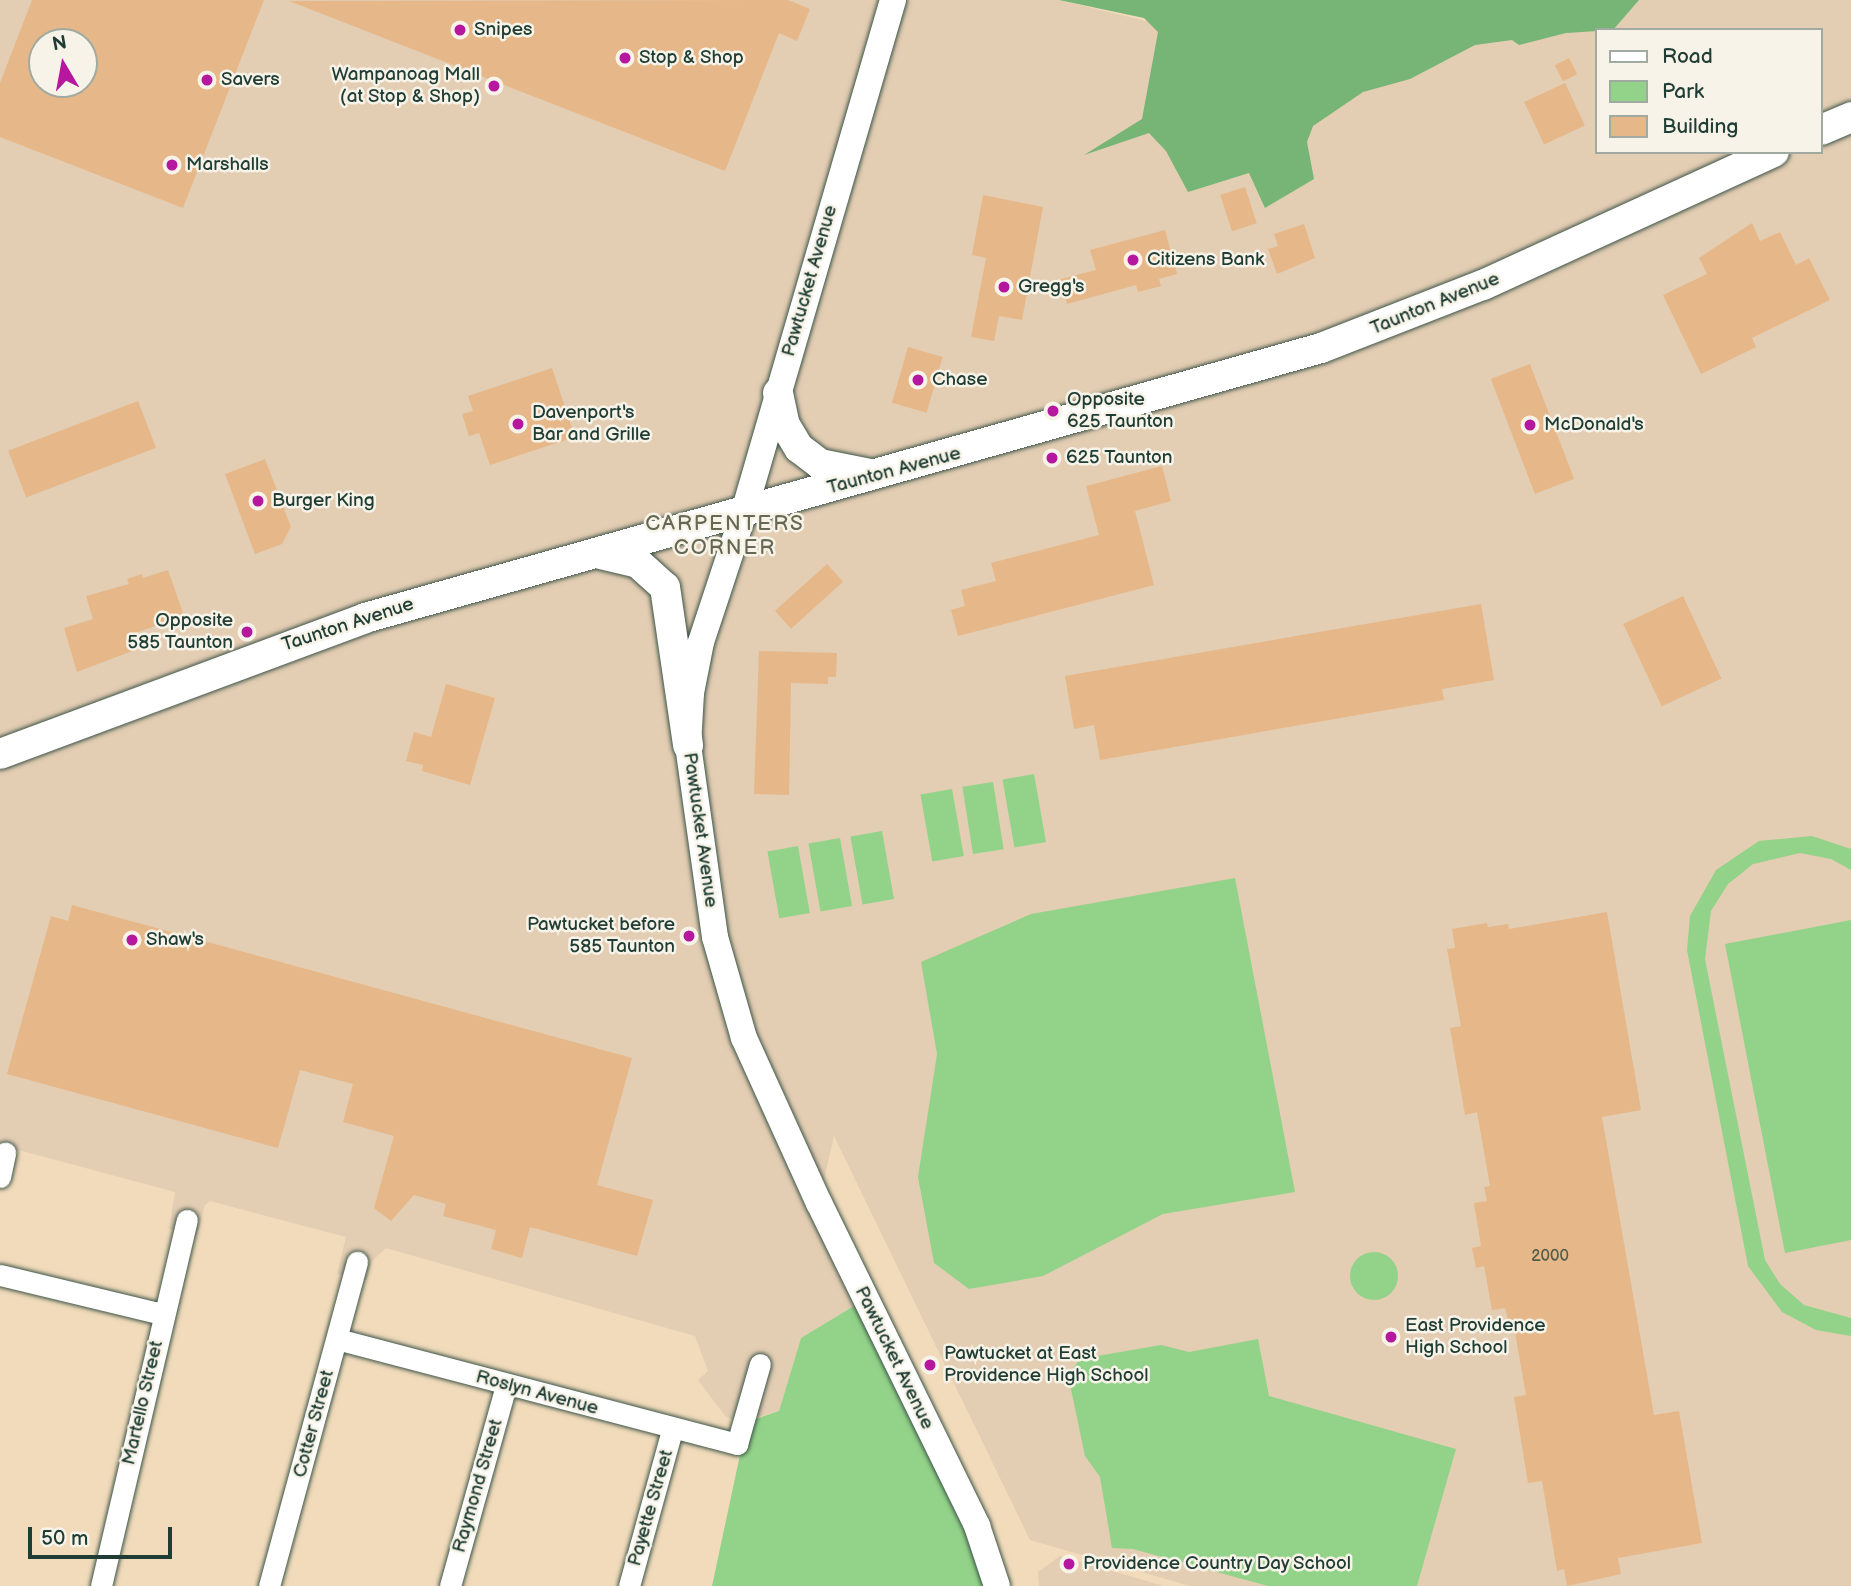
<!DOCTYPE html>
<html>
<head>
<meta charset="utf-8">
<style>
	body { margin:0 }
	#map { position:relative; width:1851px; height:1586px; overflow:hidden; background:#f1dbbb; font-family:"Balsamiq Sans",sans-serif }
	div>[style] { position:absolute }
	.built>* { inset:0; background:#e3cdb3 }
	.green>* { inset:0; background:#93d389; transform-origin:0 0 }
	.round { border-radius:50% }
	.forest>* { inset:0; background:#76b575 }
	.building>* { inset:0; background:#e6b889; transform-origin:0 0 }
	.roads { filter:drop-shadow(0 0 2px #3e5548) drop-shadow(0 0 2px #3e5548) }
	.minor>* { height:21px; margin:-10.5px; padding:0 10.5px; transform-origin:10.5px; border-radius:10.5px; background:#fff }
	.major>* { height:26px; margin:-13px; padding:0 13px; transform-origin:13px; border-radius:13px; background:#fff }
	.highway>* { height:30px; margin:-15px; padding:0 15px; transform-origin:15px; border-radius:15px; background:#fff }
	.dots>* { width:19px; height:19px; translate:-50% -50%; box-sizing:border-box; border:4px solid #f7f3e8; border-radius:50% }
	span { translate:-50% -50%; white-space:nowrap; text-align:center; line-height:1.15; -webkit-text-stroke:5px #f7f3e8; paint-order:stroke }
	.number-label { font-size:16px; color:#515c49 }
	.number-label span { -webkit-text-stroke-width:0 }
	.poi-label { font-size:19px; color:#1f3d34 }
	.left { translate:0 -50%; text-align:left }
	.right { translate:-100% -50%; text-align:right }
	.street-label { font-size:19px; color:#1f3d34 }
	.neighbourhood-label { font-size:21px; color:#656852; letter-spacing:2px }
	.legend { position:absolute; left:1595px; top:28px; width:228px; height:126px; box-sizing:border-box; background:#f7f3e8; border:2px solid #a1aaa0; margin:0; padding:9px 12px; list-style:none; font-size:21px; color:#1f3d34 }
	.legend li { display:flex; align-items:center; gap:14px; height:35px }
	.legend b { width:35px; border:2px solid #a1aaa0 }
	.north { position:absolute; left:28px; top:28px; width:70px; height:70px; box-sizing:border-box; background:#f7f3e8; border:2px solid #a1aaa0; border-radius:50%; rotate:350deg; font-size:19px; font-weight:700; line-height:28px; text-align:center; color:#1f3d34 }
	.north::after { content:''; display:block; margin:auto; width:24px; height:32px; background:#b5179e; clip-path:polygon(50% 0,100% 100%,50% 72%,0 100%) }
	.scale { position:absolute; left:28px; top:1527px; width:144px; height:32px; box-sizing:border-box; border:4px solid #1f3d34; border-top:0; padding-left:9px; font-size:21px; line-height:24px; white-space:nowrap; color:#1f3d34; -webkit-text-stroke:5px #f7f3e8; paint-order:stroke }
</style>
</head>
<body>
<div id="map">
	<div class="built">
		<div style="clip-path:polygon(evenodd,0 0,1059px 0,1154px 23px,1475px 0,1851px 0,1851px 1586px,1190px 1586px,1030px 1540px,834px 1136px,822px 1188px,872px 1295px,801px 1338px,779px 1411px,740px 1422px,726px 1417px,698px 1380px,708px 1371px,695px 1336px,386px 1248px,372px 1261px,367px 1280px,337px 1274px,346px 1237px,210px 1201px,205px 1205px,197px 1235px,188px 1234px,169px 1229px,175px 1192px,0 1145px,0 0,1597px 30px,1821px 30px,1821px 152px,1597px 152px,1597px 30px,0 0,42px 42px,84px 42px,84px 84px,42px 84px,42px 42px)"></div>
		<div style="clip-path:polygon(1060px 1556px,1164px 1586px,1039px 1586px,1038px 1572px)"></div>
	</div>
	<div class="green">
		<div style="left:1034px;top:774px;width:69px;height:32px;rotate:80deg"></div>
		<div style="left:993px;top:782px;width:68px;height:31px;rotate:81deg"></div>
		<div style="left:952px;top:789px;width:68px;height:32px;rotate:80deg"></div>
		<div style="left:882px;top:831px;width:69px;height:32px;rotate:80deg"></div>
		<div style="clip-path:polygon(1812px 836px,1851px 849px,1851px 870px,1831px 859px,1800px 853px,1753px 864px,1728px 884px,1711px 911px,1705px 959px,1765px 1260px,1780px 1284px,1804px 1305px,1851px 1318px,1851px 1336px,1816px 1330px,1782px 1312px,1748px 1266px,1687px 950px,1690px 916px,1716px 870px,1759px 841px)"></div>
		<div style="left:840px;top:838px;width:69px;height:32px;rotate:80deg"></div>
		<div style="left:798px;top:846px;width:68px;height:31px;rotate:80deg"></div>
		<div style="clip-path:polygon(1235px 878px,1295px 1192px,1163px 1214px,1043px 1276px,969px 1289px,934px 1263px,918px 1177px,937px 1054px,921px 962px,1031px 914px)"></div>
		<div style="clip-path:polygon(1851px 920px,1851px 1240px,1785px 1253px,1725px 944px)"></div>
		<div class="round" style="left:1350px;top:1252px;width:48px;height:48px"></div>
		<div style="clip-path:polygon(872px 1295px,1001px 1586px,712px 1586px,747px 1422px,779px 1411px,801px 1338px)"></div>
		<div style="clip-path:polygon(1258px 1339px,1269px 1396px,1456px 1449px,1417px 1586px,1268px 1586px,1133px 1549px,1112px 1548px,1100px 1477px,1085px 1456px,1068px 1375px,1080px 1359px,1161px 1345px,1189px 1352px)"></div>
	</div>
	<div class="forest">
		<div style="clip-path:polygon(1059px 0,1639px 0,1613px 30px,1566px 33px,1519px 45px,1512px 40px,1475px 45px,1410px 79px,1363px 92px,1313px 126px,1307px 142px,1314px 179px,1265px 208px,1249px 173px,1188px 192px,1166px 151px,1149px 133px,1084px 155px,1142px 119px,1158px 32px,1144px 18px)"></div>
	</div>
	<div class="building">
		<div style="clip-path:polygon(evenodd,32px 0,264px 0,183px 208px,0 137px,0 83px,32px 0,42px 42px,84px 42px,84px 84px,42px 84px,42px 42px)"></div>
		<div style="clip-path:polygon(788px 0,810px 9px,797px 41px,779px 33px,725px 171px,289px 1px)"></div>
		<div style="left:1569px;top:58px;width:18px;height:16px;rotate:63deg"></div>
		<div style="left:1565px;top:83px;width:47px;height:45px;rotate:65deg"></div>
		<div style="left:1245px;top:187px;width:38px;height:26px;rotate:72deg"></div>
		<div style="clip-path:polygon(983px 195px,1043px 207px,1022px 320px,999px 316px,994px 341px,971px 337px,986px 258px,972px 255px)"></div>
		<div style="clip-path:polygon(1752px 223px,1760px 241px,1780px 232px,1796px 265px,1809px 258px,1830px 300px,1752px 338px,1756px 347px,1701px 374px,1663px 295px,1707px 274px,1699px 258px)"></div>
		<div style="clip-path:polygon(1304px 224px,1315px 258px,1277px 274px,1268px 249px,1278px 246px,1274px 234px)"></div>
		<div style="clip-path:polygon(1165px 230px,1177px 274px,1159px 279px,1161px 286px,1138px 292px,1136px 285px,1067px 304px,1061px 279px,1096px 270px,1090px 250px)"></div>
		<div style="left:908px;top:347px;width:36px;height:58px;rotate:16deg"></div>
		<div style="left:1530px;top:364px;width:123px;height:42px;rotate:69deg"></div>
		<div style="clip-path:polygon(552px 368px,575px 437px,490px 465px,479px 433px,469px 436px,462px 414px,473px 411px,468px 396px)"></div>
		<div style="left:138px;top:401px;width:50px;height:139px;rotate:69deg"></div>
		<div style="clip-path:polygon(265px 459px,291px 527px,282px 544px,255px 554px,225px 474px)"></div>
		<div style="clip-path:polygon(1162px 466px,1171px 501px,1135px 511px,1154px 585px,958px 636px,951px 610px,965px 606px,961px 590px,996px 581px,991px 563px,1099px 535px,1086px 486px)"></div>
		<div style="left:827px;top:564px;width:24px;height:70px;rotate:48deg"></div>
		<div style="clip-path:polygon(168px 570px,184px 616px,135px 633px,140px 648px,77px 672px,64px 628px,93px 619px,86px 596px,129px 584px,127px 579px,142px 574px,143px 578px)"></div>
		<div style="left:1683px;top:596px;width:91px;height:66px;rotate:65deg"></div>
		<div style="clip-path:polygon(1481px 604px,1494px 680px,1442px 689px,1444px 700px,1100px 760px,1094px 725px,1074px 729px,1065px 676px)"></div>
		<div style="clip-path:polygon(759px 651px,837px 653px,836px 677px,828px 677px,828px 684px,791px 683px,789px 795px,754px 794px)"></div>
		<div style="clip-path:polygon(446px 684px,495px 698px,470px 785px,422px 771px,423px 765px,406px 761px,414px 732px,431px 737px)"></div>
		<div style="clip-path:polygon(72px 905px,632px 1058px,597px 1185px,653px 1200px,637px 1256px,530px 1227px,522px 1258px,491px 1249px,496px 1230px,443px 1216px,446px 1204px,414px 1195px,391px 1221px,374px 1208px,394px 1136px,343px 1122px,353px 1084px,300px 1070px,278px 1148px,7px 1074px,51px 916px,68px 921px)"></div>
		<div style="clip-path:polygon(1607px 912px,1641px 1110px,1602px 1117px,1654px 1415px,1679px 1411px,1702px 1543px,1618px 1558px,1621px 1574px,1567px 1586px,1564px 1569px,1557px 1571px,1542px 1481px,1528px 1483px,1514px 1397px,1526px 1395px,1513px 1321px,1508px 1321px,1505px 1308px,1492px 1310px,1484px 1266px,1476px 1268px,1472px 1248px,1481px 1246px,1474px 1203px,1487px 1201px,1484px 1187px,1490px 1186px,1477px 1112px,1465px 1115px,1450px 1028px,1461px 1026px,1447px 949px,1455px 948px,1452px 929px,1487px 923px,1488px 927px,1508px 924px,1509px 929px)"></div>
	</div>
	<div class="roads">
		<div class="minor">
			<div style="left:0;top:1177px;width:25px;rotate:-78deg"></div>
			<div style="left:0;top:1275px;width:168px;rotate:13.5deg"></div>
			<div style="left:337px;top:1339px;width:414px;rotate:14.7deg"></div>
			<div style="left:737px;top:1444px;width:83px;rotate:-74deg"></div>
			<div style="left:101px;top:1586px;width:376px;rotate:-76.8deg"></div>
			<div style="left:269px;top:1586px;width:336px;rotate:-74.8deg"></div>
			<div style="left:450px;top:1586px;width:209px;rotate:-74.4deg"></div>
			<div style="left:629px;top:1586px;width:162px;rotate:-74.6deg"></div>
		</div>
		<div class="major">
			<div style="left:893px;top:0;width:533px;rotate:106.23deg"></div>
			<div style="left:744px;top:512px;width:137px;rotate:108.3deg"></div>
			<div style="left:701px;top:642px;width:52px;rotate:101.1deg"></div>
			<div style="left:691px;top:693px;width:52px;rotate:93.3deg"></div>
			<div style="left:688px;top:745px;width:194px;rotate:82deg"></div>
			<div style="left:715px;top:937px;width:105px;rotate:74deg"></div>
			<div style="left:744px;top:1038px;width:181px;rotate:65.6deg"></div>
			<div style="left:819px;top:1203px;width:360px;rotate:63.9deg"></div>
			<div style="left:977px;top:1526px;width:63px;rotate:71.6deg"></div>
		</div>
		<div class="highway">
			<div style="left:1821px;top:130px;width:33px;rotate:-23deg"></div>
			<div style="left:778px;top:393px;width:33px;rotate:78deg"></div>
			<div style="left:785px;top:425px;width:27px;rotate:59deg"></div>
			<div style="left:799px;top:448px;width:26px;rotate:37deg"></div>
			<div style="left:820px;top:464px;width:51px;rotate:11.3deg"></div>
			<div style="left:600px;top:554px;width:39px;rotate:13deg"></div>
			<div style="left:638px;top:563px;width:36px;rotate:42deg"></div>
			<div style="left:665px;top:587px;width:160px;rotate:81.7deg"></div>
			<div style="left:0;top:754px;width:390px;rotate:-20.4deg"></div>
			<div style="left:365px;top:618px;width:993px;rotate:-15.77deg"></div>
			<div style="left:1321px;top:348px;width:174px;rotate:-21.3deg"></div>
			<div style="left:1483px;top:285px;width:320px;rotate:-24.6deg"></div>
		</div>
	</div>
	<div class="dots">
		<div style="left:460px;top:30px;background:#b5179e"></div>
		<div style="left:625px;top:58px;background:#b5179e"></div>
		<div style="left:207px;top:80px;background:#b5179e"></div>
		<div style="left:494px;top:86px;background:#b5179e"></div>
		<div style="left:172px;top:165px;background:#b5179e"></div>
		<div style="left:1133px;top:260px;background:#b5179e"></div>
		<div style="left:1004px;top:287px;background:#b5179e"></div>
		<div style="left:918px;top:380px;background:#b5179e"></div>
		<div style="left:1053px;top:411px;background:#b5179e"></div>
		<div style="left:518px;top:424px;background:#b5179e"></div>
		<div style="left:1530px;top:425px;background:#b5179e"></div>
		<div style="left:1052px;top:458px;background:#b5179e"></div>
		<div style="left:258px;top:501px;background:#b5179e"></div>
		<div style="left:247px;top:632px;background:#b5179e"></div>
		<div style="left:689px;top:936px;background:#b5179e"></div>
		<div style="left:132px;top:940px;background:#b5179e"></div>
		<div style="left:1391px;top:1337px;background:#b5179e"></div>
		<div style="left:930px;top:1365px;background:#b5179e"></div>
		<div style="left:1069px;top:1564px;background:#b5179e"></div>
	</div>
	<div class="number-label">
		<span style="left:1550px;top:1257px">2000</span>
	</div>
	<div class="poi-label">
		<span class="left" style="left:474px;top:30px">Snipes</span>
		<span class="left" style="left:639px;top:58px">Stop &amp; Shop</span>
		<span class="right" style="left:480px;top:86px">Wampanoag Mall<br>(at Stop &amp; Shop)</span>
		<span class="left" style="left:221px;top:80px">Savers</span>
		<span class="left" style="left:186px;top:165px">Marshalls</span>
		<span class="left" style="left:1147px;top:260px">Citizens Bank</span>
		<span class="left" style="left:1018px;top:287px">Gregg's</span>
		<span class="left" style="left:932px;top:380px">Chase</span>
		<span class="left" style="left:1067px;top:411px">Opposite<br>625 Taunton</span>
		<span class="left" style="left:532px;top:424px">Davenport's<br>Bar and Grille</span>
		<span class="left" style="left:1544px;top:425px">McDonald's</span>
		<span class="left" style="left:1066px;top:458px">625 Taunton</span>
		<span class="left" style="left:272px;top:501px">Burger King</span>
		<span class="right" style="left:233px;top:632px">Opposite<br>585 Taunton</span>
		<span class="right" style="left:675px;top:936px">Pawtucket before<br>585 Taunton</span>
		<span class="left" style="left:146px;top:940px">Shaw's</span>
		<span class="left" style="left:1405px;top:1337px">East Providence<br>High School</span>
		<span class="left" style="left:944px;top:1365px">Pawtucket at East<br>Providence High School</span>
		<span class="left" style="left:1083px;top:1564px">Providence Country Day School</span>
	</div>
	<div class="street-label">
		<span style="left:810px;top:281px;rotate:-74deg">Pawtucket Avenue</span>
		<span style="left:1435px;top:304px;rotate:-22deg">Taunton Avenue</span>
		<span style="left:894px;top:471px;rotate:-15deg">Taunton Avenue</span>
		<span style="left:348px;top:625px;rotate:-18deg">Taunton Avenue</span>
		<span style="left:700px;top:830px;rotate:82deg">Pawtucket Avenue</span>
		<span style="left:894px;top:1358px;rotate:64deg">Pawtucket Avenue</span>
		<span style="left:537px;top:1393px;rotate:15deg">Roslyn Avenue</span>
		<span style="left:143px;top:1403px;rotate:-77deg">Martello Street</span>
		<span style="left:314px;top:1424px;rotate:-75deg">Cotter Street</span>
		<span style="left:478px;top:1486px;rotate:-74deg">Raymond Street</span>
		<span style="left:651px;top:1508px;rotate:-74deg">Payette Street</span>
	</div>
	<div class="neighbourhood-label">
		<span style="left:725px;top:536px">CARPENTERS<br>CORNER</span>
	</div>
	<ul class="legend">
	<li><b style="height:9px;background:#fff"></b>Road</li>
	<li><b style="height:19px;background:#93d389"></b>Park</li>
	<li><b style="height:19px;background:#e6b889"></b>Building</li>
	</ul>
	<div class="north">N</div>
	<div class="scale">50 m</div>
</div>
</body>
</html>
